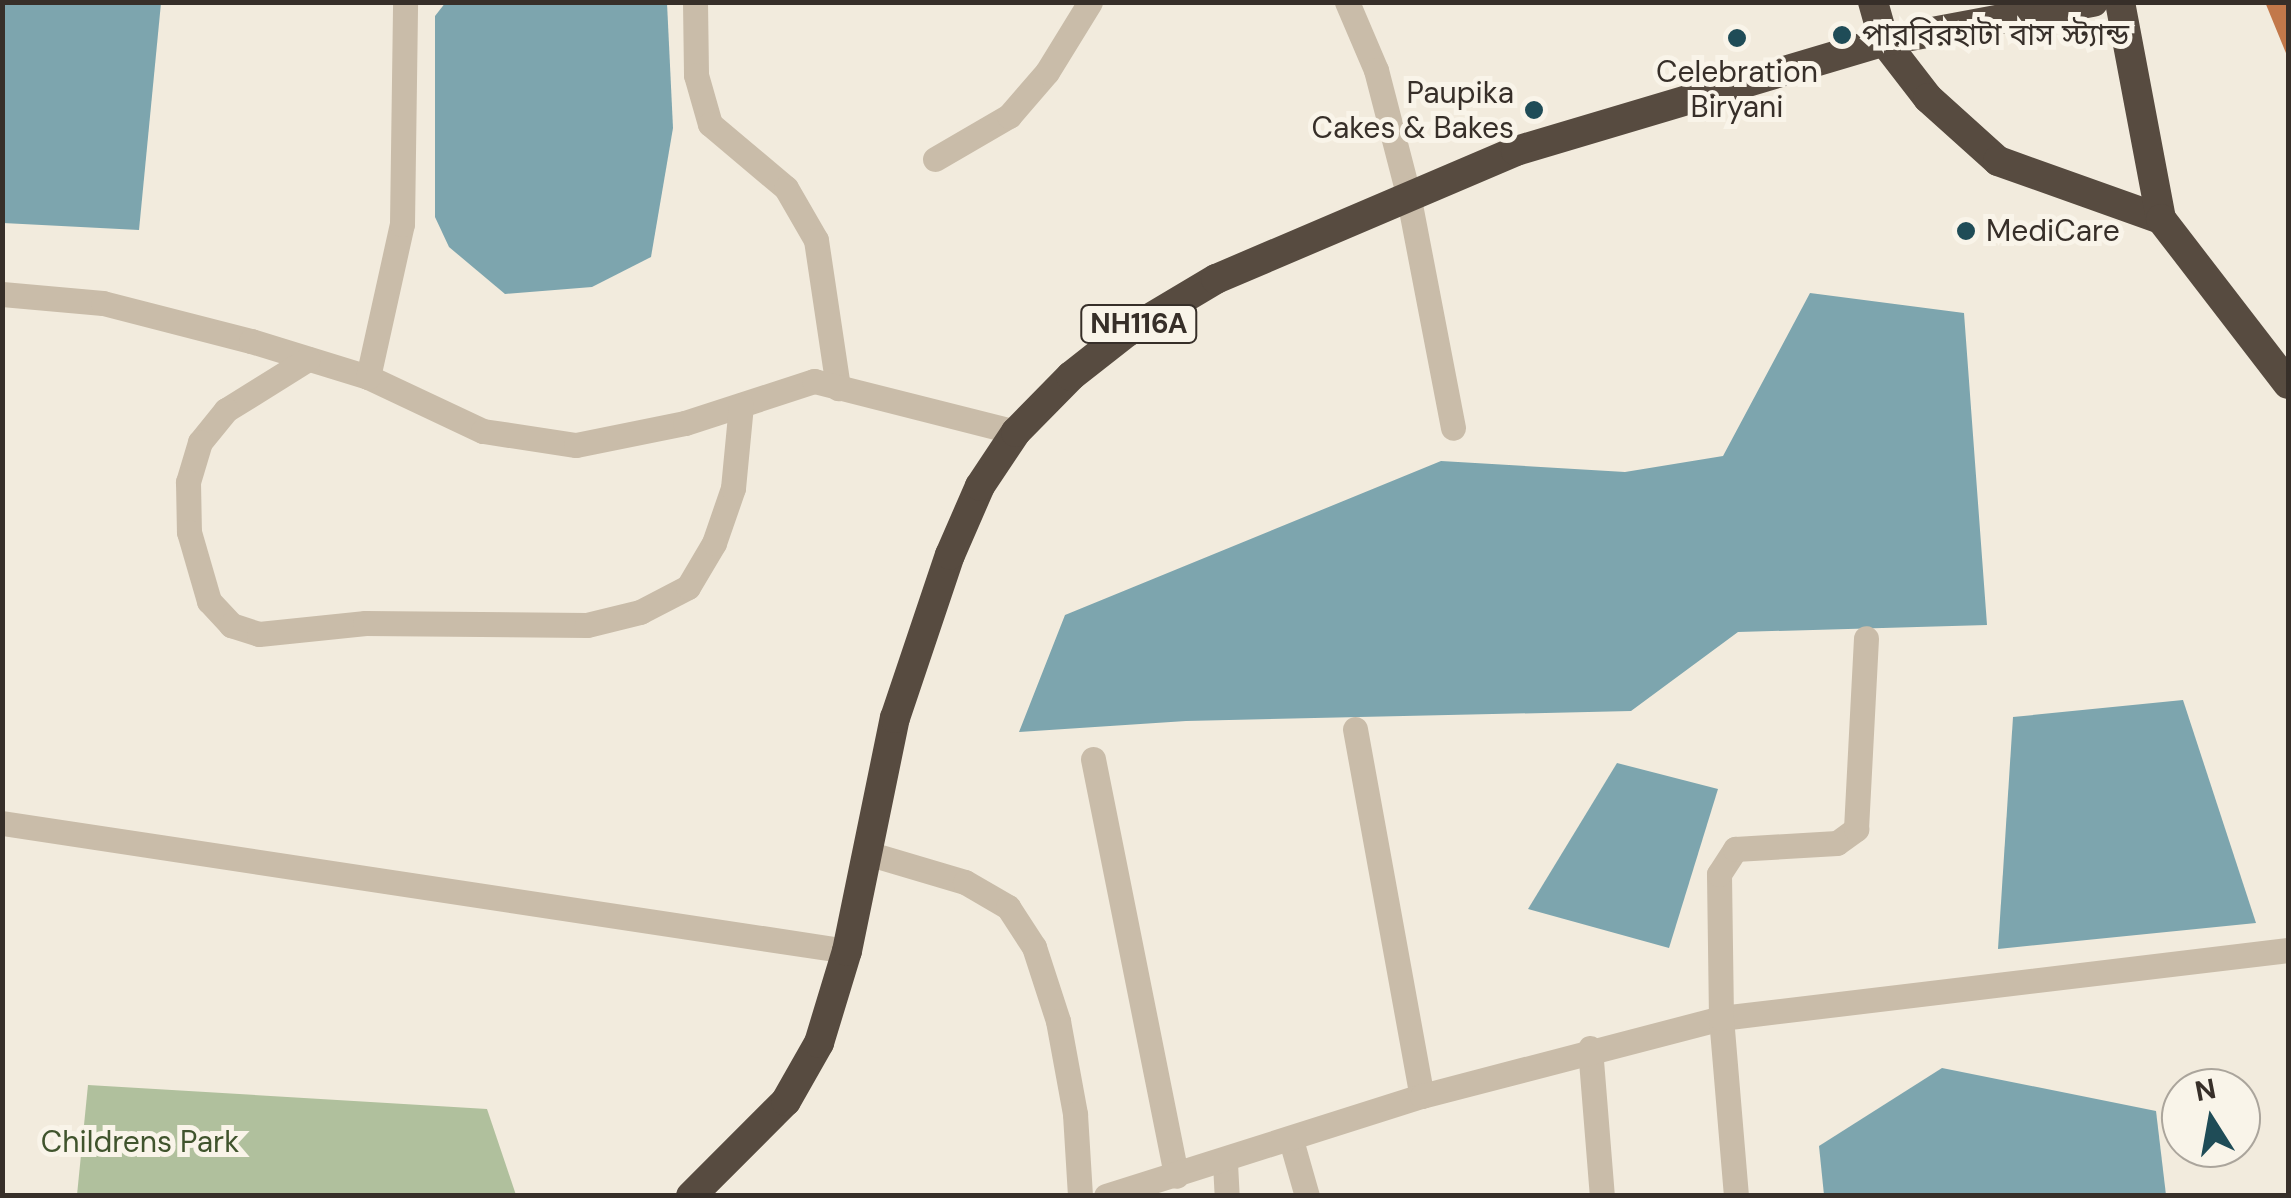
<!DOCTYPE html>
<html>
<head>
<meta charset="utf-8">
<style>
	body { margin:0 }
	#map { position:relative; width:2291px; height:1198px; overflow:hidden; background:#f2ebdd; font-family:"DM Sans","Noto Sans Bengali",sans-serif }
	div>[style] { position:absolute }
	.green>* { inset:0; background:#b0c09d }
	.water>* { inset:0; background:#7da5ae }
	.building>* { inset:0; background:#c2784a }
	.minor>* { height:25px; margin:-12.5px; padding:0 12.5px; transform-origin:12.5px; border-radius:12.5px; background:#c9bca9 }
	.highway>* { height:30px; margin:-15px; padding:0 15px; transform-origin:15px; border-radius:15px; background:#574b40 }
	.dots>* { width:28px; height:28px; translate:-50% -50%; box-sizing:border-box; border:5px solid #f9f4e9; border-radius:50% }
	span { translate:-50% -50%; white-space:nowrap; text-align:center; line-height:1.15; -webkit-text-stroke:10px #f9f4e9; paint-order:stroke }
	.shield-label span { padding:2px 8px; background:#f9f4e9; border:2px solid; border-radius:8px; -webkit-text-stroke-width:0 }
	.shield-label { font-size:28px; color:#372f29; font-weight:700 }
	.poi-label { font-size:30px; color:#372f29 }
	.left { translate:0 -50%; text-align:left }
	.right { translate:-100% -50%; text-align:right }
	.park-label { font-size:30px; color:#40542d }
	.frame { position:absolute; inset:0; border:5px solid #372f29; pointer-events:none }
	.north { position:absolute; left:2161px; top:1068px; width:100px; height:100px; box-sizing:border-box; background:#f9f4e9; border:2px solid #aba59c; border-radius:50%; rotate:349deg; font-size:28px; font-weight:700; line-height:40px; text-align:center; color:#372f29 }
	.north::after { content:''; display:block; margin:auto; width:35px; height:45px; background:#1f4c57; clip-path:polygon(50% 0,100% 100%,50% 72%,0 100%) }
</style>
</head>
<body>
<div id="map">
	<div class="green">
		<div style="clip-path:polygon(88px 1085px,487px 1109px,516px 1195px,77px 1195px)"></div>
	</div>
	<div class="water">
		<div style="clip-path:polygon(446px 2px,667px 3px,673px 128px,651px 257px,592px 287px,505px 294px,449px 247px,435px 217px,435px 16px)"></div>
		<div style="clip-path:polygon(2px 3px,161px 3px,139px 230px,3px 223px)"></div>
		<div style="clip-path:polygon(1810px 293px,1964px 313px,1987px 625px,1738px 632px,1631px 711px,1186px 721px,1019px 732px,1065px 615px,1441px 461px,1625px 472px,1723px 456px)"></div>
		<div style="clip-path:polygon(2183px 700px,2256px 923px,1998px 949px,2013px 717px)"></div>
		<div style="clip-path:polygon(1617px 763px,1718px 789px,1669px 948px,1528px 909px)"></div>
		<div style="clip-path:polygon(1942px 1068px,2156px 1111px,2166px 1195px,1824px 1195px,1819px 1146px)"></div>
	</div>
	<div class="building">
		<div style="clip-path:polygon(2265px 2px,2288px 2px,2288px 58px)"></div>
	</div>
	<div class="minor">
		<div style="left:695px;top:2px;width:73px;rotate:89.2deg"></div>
		<div style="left:696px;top:75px;width:51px;rotate:74.1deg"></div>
		<div style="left:710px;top:124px;width:99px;rotate:40.1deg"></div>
		<div style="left:786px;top:188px;width:60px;rotate:60deg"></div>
		<div style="left:816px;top:240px;width:150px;rotate:81.5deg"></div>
		<div style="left:1347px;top:2px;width:74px;rotate:66.9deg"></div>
		<div style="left:1376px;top:70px;width:128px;rotate:75.5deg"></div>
		<div style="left:1408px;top:194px;width:238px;rotate:79.1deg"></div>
		<div style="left:935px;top:159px;width:86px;rotate:-30.2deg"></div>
		<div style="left:1009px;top:116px;width:58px;rotate:-49.2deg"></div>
		<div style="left:1047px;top:72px;width:82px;rotate:-58.4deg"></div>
		<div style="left:2px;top:294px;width:101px;rotate:5.1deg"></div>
		<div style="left:103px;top:303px;width:153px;rotate:14.4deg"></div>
		<div style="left:251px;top:341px;width:122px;rotate:17.1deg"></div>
		<div style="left:368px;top:377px;width:127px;rotate:25.2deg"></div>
		<div style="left:483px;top:431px;width:94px;rotate:8.6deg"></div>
		<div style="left:576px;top:445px;width:111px;rotate:-11.4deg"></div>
		<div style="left:685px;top:423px;width:136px;rotate:-18deg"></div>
		<div style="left:814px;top:381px;width:208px;rotate:14.2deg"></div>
		<div style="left:308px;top:359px;width:97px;rotate:148.1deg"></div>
		<div style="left:226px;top:410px;width:41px;rotate:129.1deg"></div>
		<div style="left:200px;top:442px;width:42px;rotate:106.7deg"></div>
		<div style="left:188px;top:482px;width:50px;rotate:88.9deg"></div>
		<div style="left:189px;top:532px;width:72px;rotate:73.8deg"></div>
		<div style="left:209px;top:601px;width:33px;rotate:47deg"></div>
		<div style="left:231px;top:625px;width:29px;rotate:18deg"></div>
		<div style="left:259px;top:634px;width:107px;rotate:-5.9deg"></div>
		<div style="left:365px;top:623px;width:222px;rotate:0.5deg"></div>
		<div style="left:587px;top:625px;width:55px;rotate:-13.8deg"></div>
		<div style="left:640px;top:612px;width:54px;rotate:-27.5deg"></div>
		<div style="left:688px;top:587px;width:51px;rotate:-59.4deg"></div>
		<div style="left:714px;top:543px;width:58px;rotate:-70.9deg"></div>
		<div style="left:733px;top:488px;width:83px;rotate:-84.5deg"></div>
		<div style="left:368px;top:377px;width:157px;rotate:-77.5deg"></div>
		<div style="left:402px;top:224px;width:222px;rotate:-89.2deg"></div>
		<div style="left:1355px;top:729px;width:373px;rotate:79.7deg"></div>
		<div style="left:1093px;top:759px;width:425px;rotate:78.7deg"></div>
		<div style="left:2px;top:823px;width:855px;rotate:8.61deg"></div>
		<div style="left:867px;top:853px;width:102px;rotate:16.5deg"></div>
		<div style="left:965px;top:882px;width:50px;rotate:30.2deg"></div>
		<div style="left:1008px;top:907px;width:48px;rotate:57deg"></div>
		<div style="left:1034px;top:947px;width:78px;rotate:72deg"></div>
		<div style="left:1058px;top:1021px;width:95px;rotate:79.6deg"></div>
		<div style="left:1075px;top:1114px;width:82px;rotate:86.5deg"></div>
		<div style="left:1590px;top:1048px;width:148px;rotate:85.4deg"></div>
		<div style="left:1291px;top:1140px;width:58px;rotate:74.1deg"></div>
		<div style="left:1225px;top:1163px;width:33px;rotate:87deg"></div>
		<div style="left:1106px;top:1196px;width:331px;rotate:-17.6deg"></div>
		<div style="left:1422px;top:1096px;width:309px;rotate:-14.6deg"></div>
		<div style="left:1721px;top:1018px;width:571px;rotate:-6.84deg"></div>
		<div style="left:1736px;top:1196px;width:179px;rotate:-94.8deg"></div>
		<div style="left:1721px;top:1018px;width:144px;rotate:-90.8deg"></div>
		<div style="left:1719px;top:874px;width:30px;rotate:-57deg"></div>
		<div style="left:1735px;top:849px;width:102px;rotate:-3.4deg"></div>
		<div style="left:1837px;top:843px;width:24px;rotate:-36deg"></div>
		<div style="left:1856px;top:829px;width:191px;rotate:-87deg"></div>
	</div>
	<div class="highway">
		<div style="left:1873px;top:2px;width:41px;rotate:74.2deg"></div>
		<div style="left:1884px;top:41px;width:72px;rotate:52.3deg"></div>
		<div style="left:1928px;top:98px;width:94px;rotate:42deg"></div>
		<div style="left:1998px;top:161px;width:173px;rotate:19.6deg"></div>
		<div style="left:2120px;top:2px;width:221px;rotate:79.3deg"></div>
		<div style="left:2161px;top:219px;width:208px;rotate:52.4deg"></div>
		<div style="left:691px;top:1196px;width:134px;rotate:-45deg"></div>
		<div style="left:786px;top:1101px;width:67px;rotate:-60.4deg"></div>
		<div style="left:819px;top:1043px;width:96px;rotate:-73.1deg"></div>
		<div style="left:847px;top:951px;width:238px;rotate:-78.4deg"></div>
		<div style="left:895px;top:718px;width:172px;rotate:-71.4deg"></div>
		<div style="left:950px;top:555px;width:75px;rotate:-66.5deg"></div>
		<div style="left:980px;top:486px;width:65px;rotate:-56.3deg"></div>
		<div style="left:1016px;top:432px;width:78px;rotate:-45.5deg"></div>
		<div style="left:1071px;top:376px;width:71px;rotate:-38.2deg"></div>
		<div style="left:1127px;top:332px;width:104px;rotate:-30.8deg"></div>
		<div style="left:1216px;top:279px;width:326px;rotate:-23.1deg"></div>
		<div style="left:1516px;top:151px;width:384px;rotate:-16.6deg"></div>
		<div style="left:1884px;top:41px;width:213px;rotate:-10.6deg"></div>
	</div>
	<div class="dots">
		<div style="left:1842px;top:35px;background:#1f4c57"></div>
		<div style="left:1737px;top:38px;background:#1f4c57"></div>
		<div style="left:1534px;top:110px;background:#1f4c57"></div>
		<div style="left:1966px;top:231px;background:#1f4c57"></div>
	</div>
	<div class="shield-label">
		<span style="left:1139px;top:324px">NH116A</span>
	</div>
	<div class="poi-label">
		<span class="left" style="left:1862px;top:35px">পারবিরহাটা বাস স্ট্যান্ড</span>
		<span style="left:1737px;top:89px">Celebration<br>Biryani</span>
		<span class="right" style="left:1514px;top:110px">Paupika<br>Cakes &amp; Bakes</span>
		<span class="left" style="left:1986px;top:231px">MediCare</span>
	</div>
	<div class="park-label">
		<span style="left:140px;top:1142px">Childrens Park</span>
	</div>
	<div class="frame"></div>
	<div class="north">N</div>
</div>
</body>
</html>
